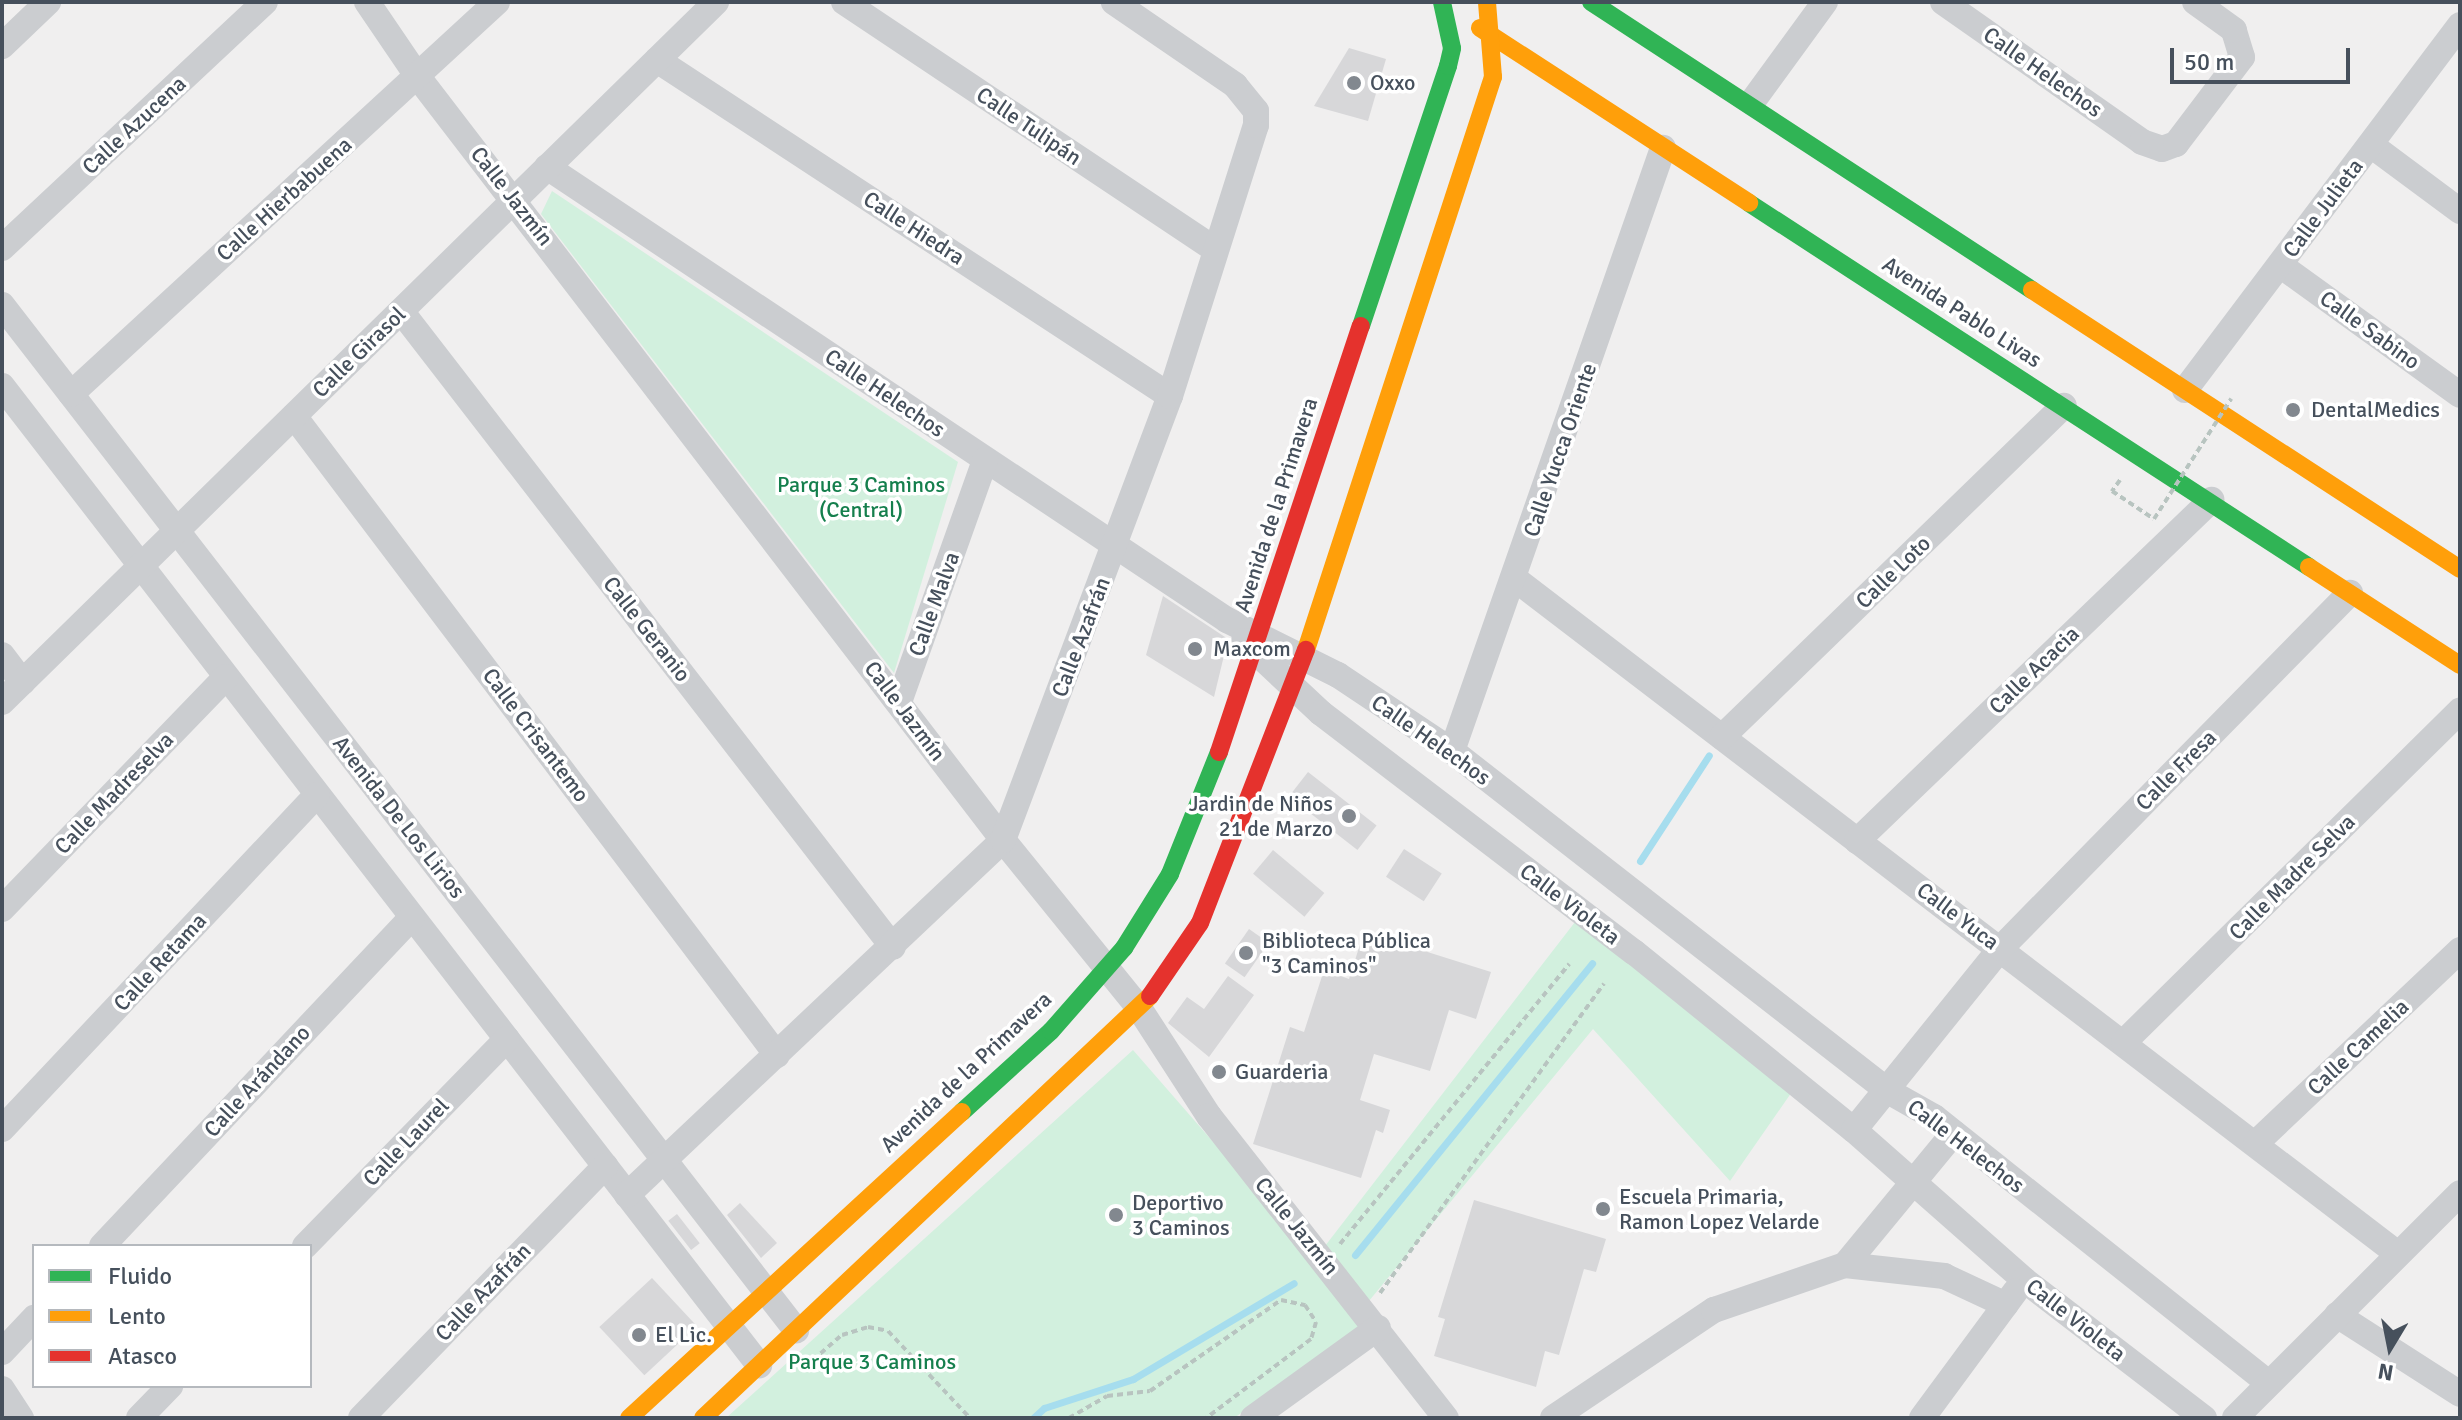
<!DOCTYPE html>
<html>
<head>
<meta charset="utf-8">
<style>
	body { margin:0 }
	#map { position:relative; width:2462px; height:1420px; overflow:hidden; background:#f0efef; font-family:Signika,sans-serif }
	div>[style] { position:absolute }
	.green>* { inset:0; background:#d2f0de }
	.stream>* { height:7px; margin:-3.5px; padding:0 3.5px; transform-origin:3.5px; border-radius:3.5px; background:#a6ddee }
	.building>* { inset:0; background:#d7d7d9; transform-origin:0 0 }
	.path>* { height:4px; margin-top:-2px; transform-origin:0; background:repeating-linear-gradient(90deg,#b8c4c0 0 6px,transparent 0 10px) }
	.street>* { height:26px; margin:-13px; padding:0 13px; transform-origin:13px; border-radius:13px; background:#cbcdd0 }
	.fast>* { height:18px; margin:-9px; padding:0 9px; transform-origin:9px; border-radius:9px; background:#30b455 }
	.slow>* { height:18px; margin:-9px; padding:0 9px; transform-origin:9px; border-radius:9px; background:#ff9f0a }
	.jam>* { height:18px; margin:-9px; padding:0 9px; transform-origin:9px; border-radius:9px; background:#e5322d }
	.path-bridge>* { height:4px; margin-top:-2px; transform-origin:0; background:repeating-linear-gradient(90deg,#b8c4c0 0 6px,transparent 0 10px) }
	.dots>* { width:22px; height:22px; translate:-50% -50%; box-sizing:border-box; border:4px solid #fff; border-radius:50% }
	span { translate:-50% -50%; white-space:nowrap; text-align:center; line-height:1.15; -webkit-text-stroke:7px #fff; paint-order:stroke }
	.street-label { font-size:22px; color:#46505c }
	.poi-label { font-size:22px; color:#46505c }
	.left { translate:0 -50%; text-align:left }
	.right { translate:-100% -50%; text-align:right }
	.park-label { font-size:22px; color:#157f4d }
	.frame { position:absolute; inset:0; border:4px solid #46505c; pointer-events:none }
	.legend { position:absolute; left:32px; top:1244px; width:280px; height:144px; box-sizing:border-box; background:#fff; border:2px solid #b5b9be; margin:0; padding:10px 14px; list-style:none; font-size:24px; color:#46505c }
	.legend li { display:flex; align-items:center; gap:16px; height:40px }
	.legend b { width:40px; border:2px solid #b5b9be }
	.north { position:absolute; left:2350px; top:1308px; width:80px; height:80px; -webkit-text-stroke:6px #fff; paint-order:stroke; rotate:190deg; font-size:22px; font-weight:700; line-height:32px; text-align:center; color:#46505c }
	.north::after { content:''; display:block; margin:auto; width:28px; height:36px; background:#46505c; clip-path:polygon(50% 0,100% 100%,50% 72%,0 100%) }
	.scale { position:absolute; left:2170px; top:48px; width:180px; height:36px; box-sizing:border-box; border:4px solid #46505c; border-top:0; padding-left:10px; font-size:24px; line-height:28px; white-space:nowrap; color:#46505c; -webkit-text-stroke:6px #fff; paint-order:stroke }
</style>
</head>
<body>
<div id="map">
	<div class="green">
		<div style="clip-path:polygon(552px 191px,958px 462px,894px 673px,541px 214px)"></div>
		<div style="clip-path:polygon(1575px 922px,1796px 1086px,1730px 1181px,1593px 1029px,1364px 1307px,1361px 1330px,1234px 1418px,726px 1418px,1133px 1050px,1315px 1259px)"></div>
	</div>
	<div class="stream">
		<div style="left:1640px;top:861px;width:126px;rotate:-56.9deg"></div>
		<div style="left:1355px;top:1255px;width:376px;rotate:-50.9deg"></div>
		<div style="left:1033px;top:1418px;width:15px;rotate:-42deg"></div>
		<div style="left:1044px;top:1408px;width:94px;rotate:-18deg"></div>
		<div style="left:1133px;top:1379px;width:187px;rotate:-30.8deg"></div>
	</div>
	<div class="building">
		<div style="clip-path:polygon(1349px 48px,1386px 59px,1368px 121px,1314px 106px)"></div>
		<div style="clip-path:polygon(1163px 596px,1228px 639px,1214px 697px,1146px 655px)"></div>
		<div style="left:1308px;top:772px;width:87px;height:31px;rotate:38deg"></div>
		<div style="left:1404px;top:849px;width:45px;height:33px;rotate:33deg"></div>
		<div style="left:1273px;top:850px;width:67px;height:31px;rotate:40deg"></div>
		<div style="left:1249px;top:929px;width:24px;height:42px;rotate:35deg"></div>
		<div style="clip-path:polygon(1364px 932px,1491px 972px,1476px 1019px,1449px 1010px,1430px 1071px,1374px 1054px,1360px 1100px,1390px 1110px,1383px 1133px,1376px 1130px,1361px 1178px,1253px 1144px,1290px 1027px,1304px 1032px,1324px 970px,1349px 979px)"></div>
		<div style="clip-path:polygon(1228px 976px,1254px 995px,1209px 1057px,1168px 1023px,1187px 997px,1204px 1009px)"></div>
		<div style="clip-path:polygon(1474px 1200px,1606px 1239px,1596px 1272px,1584px 1269px,1559px 1355px,1545px 1351px,1536px 1387px,1434px 1356px,1445px 1319px,1438px 1317px)"></div>
		<div style="clip-path:polygon(740px 1203px,777px 1243px,761px 1258px,727px 1215px)"></div>
		<div style="left:677px;top:1214px;width:37px;height:11px;rotate:52deg"></div>
		<div style="left:652px;top:1278px;width:66px;height:72px;rotate:47deg"></div>
	</div>
	<div class="path">
		<div style="left:2120px;top:480px;width:14px;rotate:126deg"></div>
		<div style="left:2112px;top:491px;width:50px;rotate:33.7deg"></div>
		<div style="left:1340px;top:1244px;width:362px;rotate:-50.7deg"></div>
		<div style="left:1380px;top:1293px;width:382px;rotate:-54.1deg"></div>
		<div style="left:813px;top:1360px;width:38px;rotate:-41deg"></div>
		<div style="left:842px;top:1335px;width:27px;rotate:-17deg"></div>
		<div style="left:868px;top:1327px;width:20px;rotate:11deg"></div>
		<div style="left:888px;top:1331px;width:120px;rotate:46.7deg"></div>
		<div style="left:1069px;top:1418px;width:44px;rotate:-30.1deg"></div>
		<div style="left:1107px;top:1396px;width:43px;rotate:-6.6deg"></div>
		<div style="left:1150px;top:1391px;width:160px;rotate:-34.8deg"></div>
		<div style="left:1281px;top:1300px;width:25px;rotate:12deg"></div>
		<div style="left:1305px;top:1305px;width:20px;rotate:57deg"></div>
		<div style="left:1316px;top:1322px;width:18px;rotate:106deg"></div>
		<div style="left:1311px;top:1339px;width:131px;rotate:143deg"></div>
	</div>
	<div class="street">
		<div style="left:367px;top:2px;width:91px;rotate:55.8deg"></div>
		<div style="left:418px;top:77px;width:961px;rotate:52.52deg"></div>
		<div style="left:1003px;top:840px;width:216px;rotate:51deg"></div>
		<div style="left:1139px;top:1008px;width:129px;rotate:57.1deg"></div>
		<div style="left:1209px;top:1116px;width:384px;rotate:51.9deg"></div>
		<div style="left:844px;top:2px;width:445px;rotate:33.7deg"></div>
		<div style="left:1943px;top:2px;width:243px;rotate:35.1deg"></div>
		<div style="left:2142px;top:142px;width:21px;rotate:19deg"></div>
		<div style="left:2162px;top:149px;width:15px;rotate:-20deg"></div>
		<div style="left:2176px;top:144px;width:109px;rotate:-52.8deg"></div>
		<div style="left:2242px;top:57px;width:28px;rotate:-107deg"></div>
		<div style="left:2234px;top:30px;width:48px;rotate:-144.3deg"></div>
		<div style="left:2px;top:46px;width:64px;rotate:-43.7deg"></div>
		<div style="left:657px;top:60px;width:613px;rotate:33.22deg"></div>
		<div style="left:1752px;top:102px;width:124px;rotate:-53.9deg"></div>
		<div style="left:2371px;top:145px;width:111px;rotate:36.6deg"></div>
		<div style="left:547px;top:167px;width:817px;rotate:33.67deg"></div>
		<div style="left:1227px;top:620px;width:124px;rotate:26.4deg"></div>
		<div style="left:1338px;top:675px;width:137px;rotate:33.7deg"></div>
		<div style="left:1452px;top:751px;width:553px;rotate:37.95deg"></div>
		<div style="left:1888px;top:1091px;width:53px;rotate:29.5deg"></div>
		<div style="left:1934px;top:1117px;width:426px;rotate:38.5deg"></div>
		<div style="left:2px;top:248px;width:360px;rotate:-43.1deg"></div>
		<div style="left:2280px;top:265px;width:222px;rotate:35.8deg"></div>
		<div style="left:2px;top:305px;width:1297px;rotate:52.24deg"></div>
		<div style="left:401px;top:311px;width:804px;rotate:52.28deg"></div>
		<div style="left:2px;top:386px;width:1238px;rotate:52.29deg"></div>
		<div style="left:2185px;top:390px;width:457px;rotate:-53deg"></div>
		<div style="left:71px;top:394px;width:579px;rotate:-42.62deg"></div>
		<div style="left:294px;top:416px;width:801px;rotate:52.92deg"></div>
		<div style="left:1515px;top:579px;width:1111px;rotate:37.4deg"></div>
		<div style="left:1244px;top:641px;width:105px;rotate:43.1deg"></div>
		<div style="left:1321px;top:713px;width:394px;rotate:37.4deg"></div>
		<div style="left:1634px;top:952px;width:283px;rotate:39deg"></div>
		<div style="left:1854px;top:1130px;width:227px;rotate:41.4deg"></div>
		<div style="left:2024px;top:1280px;width:227px;rotate:37.5deg"></div>
		<div style="left:2px;top:655px;width:34px;rotate:53deg"></div>
		<div style="left:2px;top:702px;width:1000px;rotate:-44.43deg"></div>
		<div style="left:899px;top:702px;width:257px;rotate:-70.4deg"></div>
		<div style="left:1722px;top:737px;width:476px;rotate:-44.1deg"></div>
		<div style="left:1452px;top:751px;width:639px;rotate:-70.71deg"></div>
		<div style="left:1857px;top:841px;width:492px;rotate:-43.9deg"></div>
		<div style="left:2px;top:909px;width:322px;rotate:-46deg"></div>
		<div style="left:2124px;top:1042px;width:472px;rotate:-44.6deg"></div>
		<div style="left:2px;top:1129px;width:459px;rotate:-46.7deg"></div>
		<div style="left:1854px;top:1130px;width:234px;rotate:-51.1deg"></div>
		<div style="left:2001px;top:948px;width:498px;rotate:-45.5deg"></div>
		<div style="left:2256px;top:1143px;width:281px;rotate:-43.4deg"></div>
		<div style="left:627px;top:1195px;width:517px;rotate:-43.35deg"></div>
		<div style="left:1003px;top:840px;width:474px;rotate:-69.4deg"></div>
		<div style="left:1170px;top:396px;width:284px;rotate:-72.4deg"></div>
		<div style="left:1256px;top:125px;width:14px;rotate:-90deg"></div>
		<div style="left:1256px;top:111px;width:33px;rotate:-129deg"></div>
		<div style="left:1235px;top:85px;width:147px;rotate:-145.6deg"></div>
		<div style="left:102px;top:1246px;width:452px;rotate:-46.7deg"></div>
		<div style="left:305px;top:1246px;width:289px;rotate:-45.7deg"></div>
		<div style="left:1845px;top:1265px;width:171px;rotate:-50.5deg"></div>
		<div style="left:2337px;top:1315px;width:146px;rotate:32.7deg"></div>
		<div style="left:2px;top:1352px;width:47px;rotate:-46.7deg"></div>
		<div style="left:2px;top:1389px;width:35px;rotate:57deg"></div>
		<div style="left:139px;top:1418px;width:45px;rotate:-45.9deg"></div>
		<div style="left:361px;top:1418px;width:351px;rotate:-45.9deg"></div>
		<div style="left:1253px;top:1418px;width:154px;rotate:-35.8deg"></div>
		<div style="left:1553px;top:1418px;width:194px;rotate:-33.9deg"></div>
		<div style="left:1714px;top:1310px;width:139px;rotate:-19deg"></div>
		<div style="left:1845px;top:1265px;width:100px;rotate:6.3deg"></div>
		<div style="left:1944px;top:1276px;width:68px;rotate:25.1deg"></div>
		<div style="left:1922px;top:1418px;width:157px;rotate:-53.6deg"></div>
		<div style="left:2235px;top:1418px;width:318px;rotate:-45deg"></div>
	</div>
	<div class="fast">
		<div style="left:1591px;top:2px;width:527px;rotate:33.15deg"></div>
		<div style="left:1749px;top:203px;width:668px;rotate:33.02deg"></div>
		<div style="left:1361px;top:326px;width:274px;rotate:-71.5deg"></div>
		<div style="left:1448px;top:66px;width:18px;rotate:-77deg"></div>
		<div style="left:1452px;top:48px;width:47px;rotate:-102.3deg"></div>
		<div style="left:962px;top:1112px;width:120px;rotate:-42.3deg"></div>
		<div style="left:1051px;top:1031px;width:111px;rotate:-48.7deg"></div>
		<div style="left:1124px;top:948px;width:87px;rotate:-58.1deg"></div>
		<div style="left:1170px;top:874px;width:131px;rotate:-68.1deg"></div>
	</div>
	<div class="slow">
		<div style="left:1480px;top:28px;width:321px;rotate:33deg"></div>
		<div style="left:2032px;top:290px;width:511px;rotate:33.1deg"></div>
		<div style="left:2309px;top:567px;width:180px;rotate:33deg"></div>
		<div style="left:1306px;top:650px;width:603px;rotate:-71.93deg"></div>
		<div style="left:1493px;top:77px;width:75px;rotate:-94.6deg"></div>
		<div style="left:629px;top:1418px;width:452px;rotate:-42.6deg"></div>
		<div style="left:703px;top:1418px;width:615px;rotate:-43.35deg"></div>
	</div>
	<div class="jam">
		<div style="left:1219px;top:752px;width:449px;rotate:-71.6deg"></div>
		<div style="left:1150px;top:996px;width:88px;rotate:-55.6deg"></div>
		<div style="left:1200px;top:923px;width:293px;rotate:-68.8deg"></div>
	</div>
	<div class="path-bridge">
		<div style="left:2154px;top:519px;width:143px;rotate:-57.3deg"></div>
	</div>
	<div class="dots">
		<div style="left:1354px;top:83px;background:#82888f"></div>
		<div style="left:2293px;top:410px;background:#82888f"></div>
		<div style="left:1195px;top:649px;background:#82888f"></div>
		<div style="left:1349px;top:816px;background:#82888f"></div>
		<div style="left:1246px;top:953px;background:#82888f"></div>
		<div style="left:1219px;top:1072px;background:#82888f"></div>
		<div style="left:1603px;top:1209px;background:#82888f"></div>
		<div style="left:1116px;top:1215px;background:#82888f"></div>
		<div style="left:639px;top:1335px;background:#82888f"></div>
	</div>
	<div class="street-label">
		<span style="left:2043px;top:72px;rotate:35deg">Calle Helechos</span>
		<span style="left:134px;top:125px;rotate:-43deg">Calle Azucena</span>
		<span style="left:1029px;top:126px;rotate:34deg">Calle Tulipán</span>
		<span style="left:512px;top:196px;rotate:52deg">Calle Jazmín</span>
		<span style="left:284px;top:199px;rotate:-42deg">Calle Hierbabuena</span>
		<span style="left:2323px;top:208px;rotate:-53deg">Calle Julieta</span>
		<span style="left:914px;top:228px;rotate:33deg">Calle Hiedra</span>
		<span style="left:1962px;top:312px;rotate:33deg">Avenida Pablo Livas</span>
		<span style="left:2370px;top:330px;rotate:36deg">Calle Sabino</span>
		<span style="left:359px;top:352px;rotate:-44deg">Calle Girasol</span>
		<span style="left:885px;top:393px;rotate:34deg">Calle Helechos</span>
		<span style="left:1560px;top:450px;rotate:-71deg">Calle Yucca Oriente</span>
		<span style="left:1276px;top:505px;rotate:-72deg">Avenida de la Primavera</span>
		<span style="left:1893px;top:572px;rotate:-44deg">Calle Loto</span>
		<span style="left:934px;top:604px;rotate:-70deg">Calle Malva</span>
		<span style="left:647px;top:629px;rotate:52deg">Calle Geranio</span>
		<span style="left:1081px;top:637px;rotate:-69deg">Calle Azafrán</span>
		<span style="left:2034px;top:670px;rotate:-44deg">Calle Acacia</span>
		<span style="left:905px;top:711px;rotate:53deg">Calle Jazmín</span>
		<span style="left:536px;top:735px;rotate:53deg">Calle Crisantemo</span>
		<span style="left:1431px;top:740px;rotate:35deg">Calle Helechos</span>
		<span style="left:2176px;top:770px;rotate:-45deg">Calle Fresa</span>
		<span style="left:114px;top:793px;rotate:-46deg">Calle Madreselva</span>
		<span style="left:399px;top:817px;rotate:52deg">Avenida De Los Lirios</span>
		<span style="left:2292px;top:877px;rotate:-45deg">Calle Madre Selva</span>
		<span style="left:1570px;top:904px;rotate:37deg">Calle Violeta</span>
		<span style="left:1958px;top:916px;rotate:37deg">Calle Yuca</span>
		<span style="left:160px;top:962px;rotate:-47deg">Calle Retama</span>
		<span style="left:2358px;top:1047px;rotate:-43deg">Calle Camelia</span>
		<span style="left:966px;top:1072px;rotate:-43deg">Avenida de la Primavera</span>
		<span style="left:257px;top:1081px;rotate:-47deg">Calle Arándano</span>
		<span style="left:406px;top:1142px;rotate:-46deg">Calle Laurel</span>
		<span style="left:1966px;top:1146px;rotate:37deg">Calle Helechos</span>
		<span style="left:1297px;top:1226px;rotate:51deg">Calle Jazmín</span>
		<span style="left:483px;top:1292px;rotate:-46deg">Calle Azafrán</span>
		<span style="left:2076px;top:1320px;rotate:38deg">Calle Violeta</span>
	</div>
	<div class="poi-label">
		<span class="left" style="left:1370px;top:83px">Oxxo</span>
		<span class="left" style="left:2311px;top:410px">DentalMedics</span>
		<span class="left" style="left:1213px;top:649px">Maxcom</span>
		<span class="right" style="left:1333px;top:816px">Jardin de Niños<br>21 de Marzo</span>
		<span class="left" style="left:1262px;top:953px">Biblioteca Pública<br>"3 Caminos"</span>
		<span class="left" style="left:1235px;top:1072px">Guarderia</span>
		<span class="left" style="left:1619px;top:1209px">Escuela Primaria,<br>Ramon Lopez Velarde</span>
		<span class="left" style="left:1132px;top:1215px">Deportivo<br>3 Caminos</span>
		<span class="left" style="left:655px;top:1335px">El Lic.</span>
	</div>
	<div class="park-label">
		<span style="left:861px;top:497px">Parque 3 Caminos<br>(Central)</span>
		<span style="left:872px;top:1362px">Parque 3 Caminos</span>
	</div>
	<div class="frame"></div>
	<ul class="legend">
	<li><b style="height:10px;background:#30b455"></b>Fluido</li>
	<li><b style="height:10px;background:#ff9f0a"></b>Lento</li>
	<li><b style="height:10px;background:#e5322d"></b>Atasco</li>
	</ul>
	<div class="north">N</div>
	<div class="scale">50 m</div>
</div>
</body>
</html>
